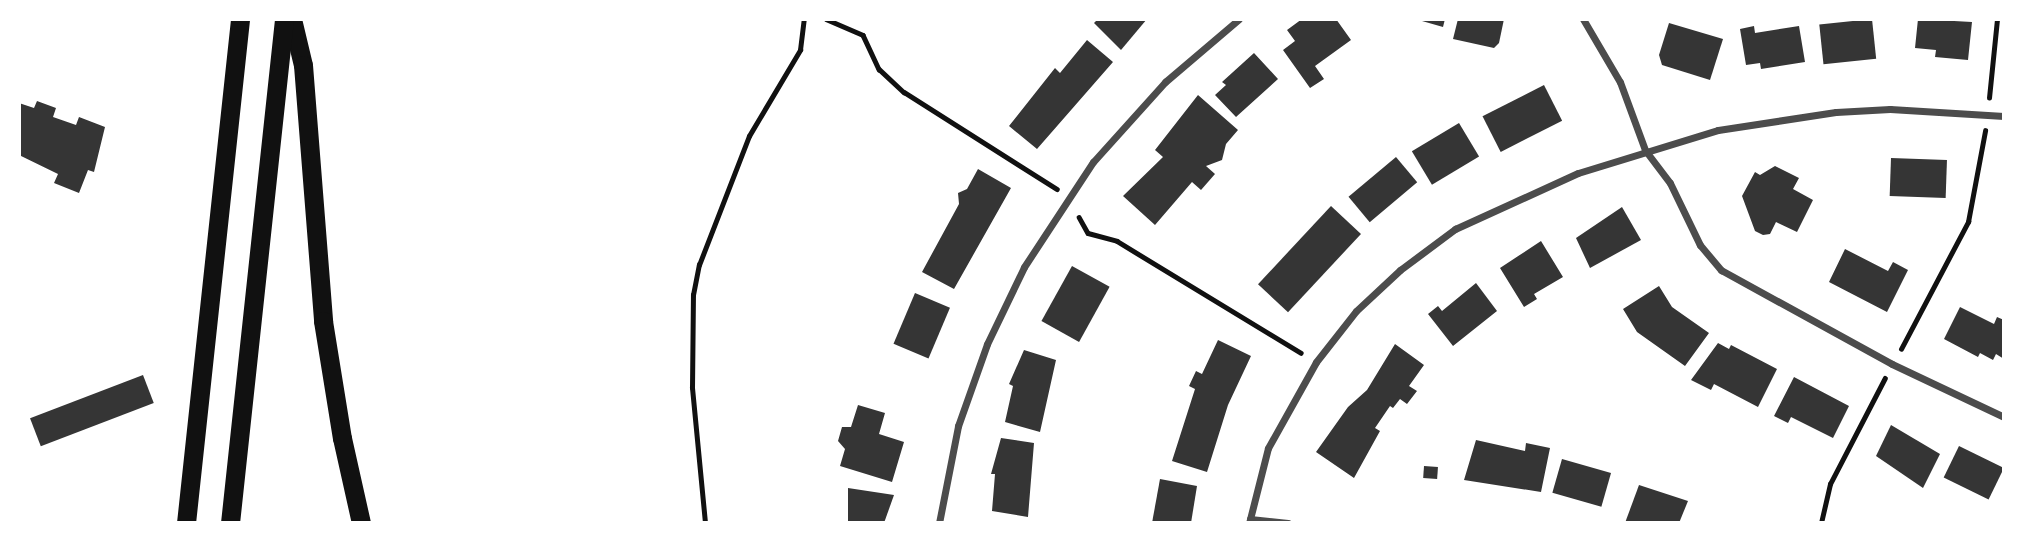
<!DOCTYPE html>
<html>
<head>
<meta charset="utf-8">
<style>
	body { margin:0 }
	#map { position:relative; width:2023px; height:542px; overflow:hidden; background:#fff; font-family:Rubik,sans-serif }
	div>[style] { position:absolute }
	.building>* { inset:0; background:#353535; transform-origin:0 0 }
	.path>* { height:4.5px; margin:-2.25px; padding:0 2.25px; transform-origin:2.25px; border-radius:2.25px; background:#111 }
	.minor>* { height:7px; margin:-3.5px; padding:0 3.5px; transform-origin:3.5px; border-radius:3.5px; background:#4c4c4c }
	.trunk>* { height:19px; margin:-9.5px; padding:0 9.5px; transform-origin:9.5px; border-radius:9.5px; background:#111 }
	span { translate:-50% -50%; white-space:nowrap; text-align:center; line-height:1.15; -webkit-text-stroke:5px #fff; paint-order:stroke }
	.frame { position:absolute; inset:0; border:21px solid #fff; pointer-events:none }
</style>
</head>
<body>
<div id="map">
	<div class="building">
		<div style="clip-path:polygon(1098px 19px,1147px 19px,1121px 50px,1094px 23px)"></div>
		<div style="clip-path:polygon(1302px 19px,1336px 19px,1351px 40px,1315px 66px,1324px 79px,1310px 88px,1283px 50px,1295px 41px,1287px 30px)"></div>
		<div style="clip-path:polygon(1415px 19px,1445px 19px,1443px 27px)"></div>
		<div style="clip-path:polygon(1458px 19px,1504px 19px,1499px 43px,1494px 48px,1453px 39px)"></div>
		<div style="left:1872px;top:19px;width:40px;height:53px;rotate:84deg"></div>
		<div style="clip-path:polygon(1918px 19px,1972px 22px,1968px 60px,1935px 57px,1936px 50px,1915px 48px)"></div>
		<div style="clip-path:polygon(1669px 23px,1723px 39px,1710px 80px,1662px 65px,1659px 55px)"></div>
		<div style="clip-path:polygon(1754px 26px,1755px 33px,1799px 26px,1805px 62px,1761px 69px,1760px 63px,1746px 65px,1740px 29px)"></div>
		<div style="clip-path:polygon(1087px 40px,1113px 62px,1037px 149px,1009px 126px,1055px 68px,1060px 73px)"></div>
		<div style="clip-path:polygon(1254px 53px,1278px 79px,1236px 117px,1215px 95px,1226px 85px,1222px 82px)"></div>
		<div style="left:1544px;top:85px;width:40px;height:69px;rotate:63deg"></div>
		<div style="clip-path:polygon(1198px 95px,1238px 130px,1226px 144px,1222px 160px,1206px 166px,1215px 174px,1201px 190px,1192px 182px,1155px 225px,1123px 196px,1163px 157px,1155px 150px)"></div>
		<div style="clip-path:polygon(37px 101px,56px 108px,53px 117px,76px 125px,79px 117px,105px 127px,94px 172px,88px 170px,79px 193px,54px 183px,58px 174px,19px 155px,19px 103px,34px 108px)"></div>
		<div style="left:1459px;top:123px;width:39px;height:55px;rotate:59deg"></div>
		<div style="left:1396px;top:157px;width:33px;height:62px;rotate:50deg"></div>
		<div style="left:1891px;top:158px;width:56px;height:38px;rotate:2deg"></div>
		<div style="clip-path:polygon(1775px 166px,1799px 178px,1793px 189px,1813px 200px,1797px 232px,1776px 222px,1770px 234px,1763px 235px,1755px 231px,1742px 196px,1755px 172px,1760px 175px)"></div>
		<div style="clip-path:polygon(978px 169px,1011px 188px,954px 289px,922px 272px,959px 204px,958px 193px,967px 189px)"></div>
		<div style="left:1331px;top:206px;width:41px;height:107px;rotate:43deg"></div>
		<div style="clip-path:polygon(1622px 207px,1641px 240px,1590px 268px,1576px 238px)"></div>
		<div style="clip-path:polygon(1541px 241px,1563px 277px,1534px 294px,1537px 299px,1524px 307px,1500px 268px)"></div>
		<div style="clip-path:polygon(1845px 249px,1888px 271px,1893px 262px,1908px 270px,1887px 312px,1829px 282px)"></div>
		<div style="left:1072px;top:266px;width:43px;height:63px;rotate:29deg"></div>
		<div style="clip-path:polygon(1476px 283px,1497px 311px,1453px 346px,1428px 314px,1438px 306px,1442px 311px)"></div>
		<div style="clip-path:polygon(1659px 286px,1672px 307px,1709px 333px,1685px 366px,1637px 332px,1623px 309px)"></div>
		<div style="left:915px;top:293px;width:38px;height:55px;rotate:23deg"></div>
		<div style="clip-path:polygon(1960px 307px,1994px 324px,1997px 317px,2004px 320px,2004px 359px,1996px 354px,1993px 360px,1980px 353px,1978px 357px,1944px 339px)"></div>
		<div style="clip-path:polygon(1218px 340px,1251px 356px,1228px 405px,1207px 472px,1172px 461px,1195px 389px,1189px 386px,1196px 371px,1202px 374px)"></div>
		<div style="clip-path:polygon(1718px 343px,1729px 349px,1731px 345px,1777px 369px,1758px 407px,1714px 384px,1711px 390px,1691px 380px)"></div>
		<div style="clip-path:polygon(1395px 344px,1424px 365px,1409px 386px,1417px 391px,1407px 404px,1400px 399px,1393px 408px,1390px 406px,1375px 428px,1380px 431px,1354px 478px,1316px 452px,1348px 407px,1367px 390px)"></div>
		<div style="clip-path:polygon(1024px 350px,1056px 360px,1040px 432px,1005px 422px,1013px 386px,1009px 384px)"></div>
		<div style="left:143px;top:375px;width:30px;height:121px;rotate:69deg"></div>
		<div style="clip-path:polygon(1794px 377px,1849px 406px,1833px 438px,1791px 417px,1788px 423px,1774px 416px)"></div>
		<div style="clip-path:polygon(858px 405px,885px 413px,879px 434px,904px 442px,892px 482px,840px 466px,845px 449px,838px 441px,842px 427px,851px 427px)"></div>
		<div style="clip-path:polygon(1891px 425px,1940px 454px,1923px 488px,1876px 456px)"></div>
		<div style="clip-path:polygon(1001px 438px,1034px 443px,1028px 517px,992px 511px,995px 474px,991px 474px)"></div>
		<div style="clip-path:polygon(1476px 440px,1525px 451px,1526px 443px,1550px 448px,1541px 492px,1464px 480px)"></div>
		<div style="left:1959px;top:446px;width:50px;height:35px;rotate:26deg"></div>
		<div style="left:1562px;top:459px;width:51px;height:35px;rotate:16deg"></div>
		<div style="left:1424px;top:466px;width:14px;height:12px;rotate:4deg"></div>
		<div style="clip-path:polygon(1160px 479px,1197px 486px,1191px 523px,1152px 523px)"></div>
		<div style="clip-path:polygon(1639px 485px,1688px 501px,1679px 523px,1625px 523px)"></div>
		<div style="clip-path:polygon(848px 488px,894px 495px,884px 523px,848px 523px)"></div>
	</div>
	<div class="path">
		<div style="left:826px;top:19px;width:40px;rotate:23.4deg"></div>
		<div style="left:863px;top:35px;width:38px;rotate:65deg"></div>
		<div style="left:879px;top:69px;width:34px;rotate:43deg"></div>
		<div style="left:904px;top:92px;width:181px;rotate:32.4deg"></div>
		<div style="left:1989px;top:98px;width:79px;rotate:-84.2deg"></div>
		<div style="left:1079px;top:217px;width:18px;rotate:61deg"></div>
		<div style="left:1088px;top:233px;width:30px;rotate:15deg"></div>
		<div style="left:1117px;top:241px;width:215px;rotate:31.3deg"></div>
		<div style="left:1901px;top:349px;width:144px;rotate:-62.2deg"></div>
		<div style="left:1968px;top:222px;width:93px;rotate:-79.4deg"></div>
		<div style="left:705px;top:523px;width:136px;rotate:-95.5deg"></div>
		<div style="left:692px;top:388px;width:93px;rotate:-89.4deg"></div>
		<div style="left:693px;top:295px;width:31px;rotate:-79deg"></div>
		<div style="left:699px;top:265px;width:138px;rotate:-68.8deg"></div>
		<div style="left:749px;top:136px;width:100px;rotate:-59.3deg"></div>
		<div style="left:800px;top:50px;width:31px;rotate:-83deg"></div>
		<div style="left:1821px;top:523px;width:40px;rotate:-77deg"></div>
		<div style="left:1830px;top:484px;width:119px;rotate:-62.6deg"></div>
	</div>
	<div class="minor">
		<div style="left:1583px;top:19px;width:73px;rotate:59.6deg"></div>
		<div style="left:1620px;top:82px;width:72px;rotate:69.8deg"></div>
		<div style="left:1645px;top:150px;width:41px;rotate:52.9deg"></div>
		<div style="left:1670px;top:183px;width:69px;rotate:64.2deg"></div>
		<div style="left:1700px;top:245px;width:33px;rotate:50deg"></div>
		<div style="left:1721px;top:270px;width:195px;rotate:28.8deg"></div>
		<div style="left:1892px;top:364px;width:124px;rotate:25.3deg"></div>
		<div style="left:1250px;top:519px;width:38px;rotate:6deg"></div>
		<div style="left:939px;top:523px;width:99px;rotate:-78.9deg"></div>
		<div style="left:958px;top:426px;width:87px;rotate:-70.5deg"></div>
		<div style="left:987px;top:344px;width:85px;rotate:-64.3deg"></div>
		<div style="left:1024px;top:267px;width:126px;rotate:-56.7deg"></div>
		<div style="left:1093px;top:162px;width:108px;rotate:-48deg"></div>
		<div style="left:1165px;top:82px;width:97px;rotate:-40.4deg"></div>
		<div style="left:1249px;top:523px;width:77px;rotate:-75.8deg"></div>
		<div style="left:1268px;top:448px;width:98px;rotate:-60.8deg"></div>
		<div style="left:1316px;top:362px;width:65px;rotate:-51.9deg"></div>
		<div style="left:1356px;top:311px;width:60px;rotate:-43deg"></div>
		<div style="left:1400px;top:270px;width:69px;rotate:-36.7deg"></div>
		<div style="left:1455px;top:229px;width:135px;rotate:-24.5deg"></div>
		<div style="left:1578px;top:173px;width:146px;rotate:-17.1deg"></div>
		<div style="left:1718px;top:130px;width:119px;rotate:-8.7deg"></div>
		<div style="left:1836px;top:112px;width:54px;rotate:-3.2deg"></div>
		<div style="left:1890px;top:109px;width:114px;rotate:3.5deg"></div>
	</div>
	<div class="trunk">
		<div style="left:292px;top:19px;width:47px;rotate:76.6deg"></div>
		<div style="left:303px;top:65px;width:257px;rotate:85.5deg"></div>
		<div style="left:323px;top:321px;width:119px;rotate:80.8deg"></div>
		<div style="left:342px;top:438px;width:87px;rotate:77.4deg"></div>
		<div style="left:186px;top:523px;width:507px;rotate:-83.88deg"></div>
		<div style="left:230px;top:523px;width:507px;rotate:-83.88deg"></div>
	</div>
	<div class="frame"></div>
</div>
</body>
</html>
